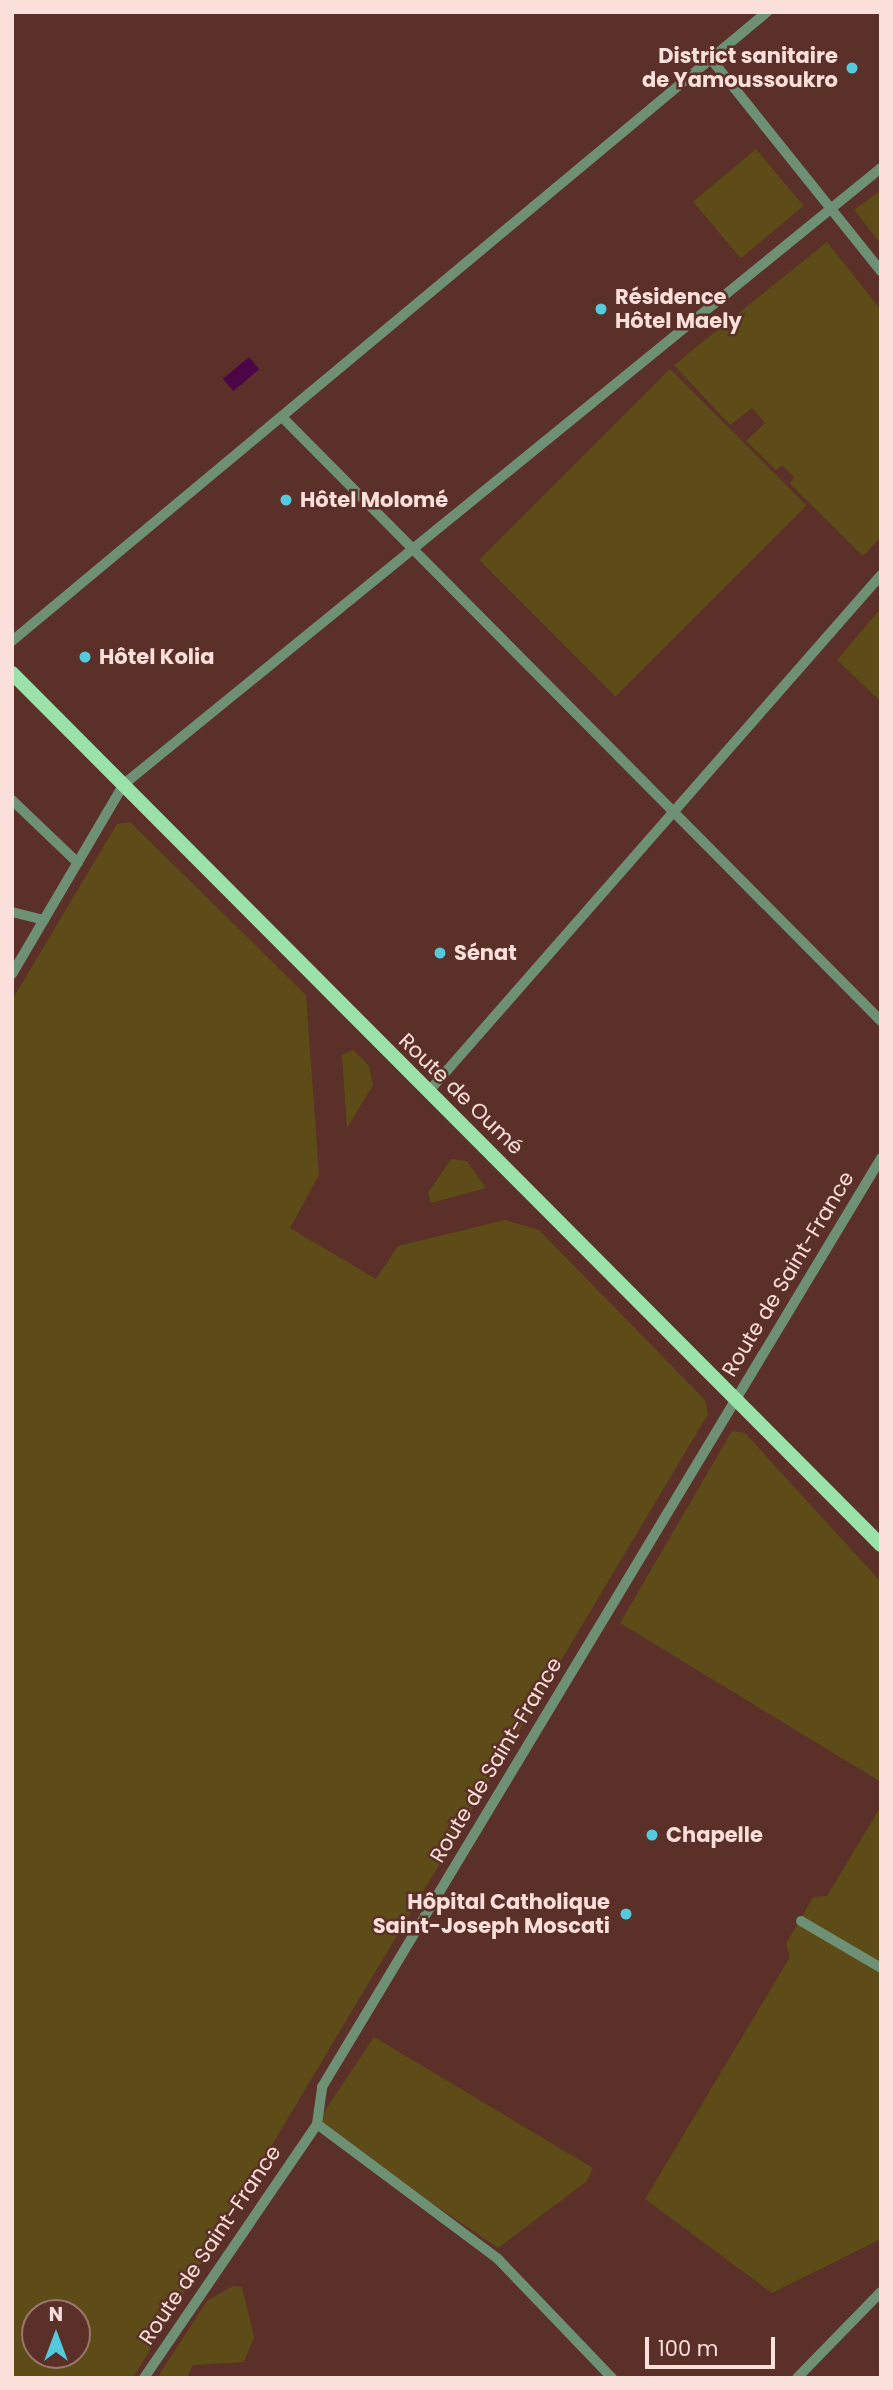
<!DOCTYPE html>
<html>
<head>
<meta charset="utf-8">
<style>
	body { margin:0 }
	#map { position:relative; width:893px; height:2390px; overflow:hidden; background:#5a3028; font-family:Poppins,sans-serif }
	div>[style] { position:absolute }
	.green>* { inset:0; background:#5d4c17; transform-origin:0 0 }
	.water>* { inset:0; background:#4c0648; transform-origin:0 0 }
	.minor>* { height:10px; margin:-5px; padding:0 5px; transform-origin:5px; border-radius:5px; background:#6e9075 }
	.major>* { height:14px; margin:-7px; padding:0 7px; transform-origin:7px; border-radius:7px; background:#9ae2aa }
	.dots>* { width:19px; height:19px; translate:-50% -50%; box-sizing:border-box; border:4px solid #5a3028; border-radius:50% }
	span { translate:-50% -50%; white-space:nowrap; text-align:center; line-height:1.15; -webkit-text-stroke:5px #5a3028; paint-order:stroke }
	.poi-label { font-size:21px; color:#fbdfda; font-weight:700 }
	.right { translate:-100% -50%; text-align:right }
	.left { translate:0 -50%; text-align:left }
	.street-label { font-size:21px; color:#fbdfda }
	.frame { position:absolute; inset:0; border:14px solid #fbdfda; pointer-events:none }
	.north { position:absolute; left:21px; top:2299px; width:70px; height:70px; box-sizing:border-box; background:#5a3028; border:2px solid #9a766f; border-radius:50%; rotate:0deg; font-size:19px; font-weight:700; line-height:28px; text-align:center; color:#fbdfda }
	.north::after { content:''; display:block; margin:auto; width:24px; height:32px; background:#54cade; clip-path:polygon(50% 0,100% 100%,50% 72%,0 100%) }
	.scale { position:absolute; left:645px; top:2337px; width:130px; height:32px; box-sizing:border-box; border:4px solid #fbdfda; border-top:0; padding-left:9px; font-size:21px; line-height:24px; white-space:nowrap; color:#fbdfda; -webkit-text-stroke:5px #5a3028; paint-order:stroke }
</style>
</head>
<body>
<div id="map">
	<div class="green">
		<div style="left:756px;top:149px;width:74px;height:82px;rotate:50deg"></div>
		<div style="clip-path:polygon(881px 190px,881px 244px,854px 210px)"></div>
		<div style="clip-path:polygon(827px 242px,881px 310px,881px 537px,863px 556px,790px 484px,794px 477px,782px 465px,776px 470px,746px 441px,765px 423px,752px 408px,730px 425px,674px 365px)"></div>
		<div style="left:670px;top:369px;width:193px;height:270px;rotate:45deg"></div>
		<div style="clip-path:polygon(881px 608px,881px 702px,837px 660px)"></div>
		<div style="clip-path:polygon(evenodd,130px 822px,306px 995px,319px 1175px,290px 1228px,376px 1279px,398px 1246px,505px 1220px,539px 1230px,705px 1400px,708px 1414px,133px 2378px,12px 2378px,12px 1000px,117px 824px,130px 822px,35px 2313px,77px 2313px,77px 2355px,35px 2355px,35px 2313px)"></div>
		<div style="clip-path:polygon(353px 1050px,369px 1066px,373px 1085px,347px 1128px,342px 1055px)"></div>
		<div style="clip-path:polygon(451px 1159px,467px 1161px,486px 1188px,431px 1203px,428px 1193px)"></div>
		<div style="clip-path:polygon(732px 1431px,745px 1433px,881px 1582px,881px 1782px,620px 1623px)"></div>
		<div style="clip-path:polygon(881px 1806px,881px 2239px,772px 2293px,645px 2199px,790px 1957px,786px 1944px,813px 1897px,827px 1896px)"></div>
		<div style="clip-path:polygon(374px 2037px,593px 2168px,587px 2181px,498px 2248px,323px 2129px,320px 2118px)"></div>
		<div style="clip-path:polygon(233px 2286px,242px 2287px,254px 2337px,244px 2362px,193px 2365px,187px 2378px,157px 2378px,207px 2301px)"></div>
	</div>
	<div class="water">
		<div style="left:249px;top:357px;width:16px;height:34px;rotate:50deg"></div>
	</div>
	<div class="minor">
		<div style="left:711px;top:59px;width:272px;rotate:51.3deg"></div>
		<div style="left:284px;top:419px;width:848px;rotate:45.24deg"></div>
		<div style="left:12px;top:641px;width:983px;rotate:-39.8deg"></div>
		<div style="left:12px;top:800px;width:91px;rotate:43.7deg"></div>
		<div style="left:12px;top:912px;width:33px;rotate:14deg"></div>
		<div style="left:12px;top:974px;width:221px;rotate:-59.5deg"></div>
		<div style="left:124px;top:784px;width:976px;rotate:-39.14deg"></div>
		<div style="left:429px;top:1091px;width:686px;rotate:-48.78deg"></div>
		<div style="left:801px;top:1921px;width:93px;rotate:30.4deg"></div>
		<div style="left:317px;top:2124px;width:226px;rotate:36.7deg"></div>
		<div style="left:498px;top:2259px;width:165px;rotate:46.2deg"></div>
		<div style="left:144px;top:2378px;width:307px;rotate:-55.7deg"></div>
		<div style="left:317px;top:2124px;width:37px;rotate:-82deg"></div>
		<div style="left:322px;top:2087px;width:1084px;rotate:-58.96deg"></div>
		<div style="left:797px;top:2378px;width:120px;rotate:-45.7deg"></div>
	</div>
	<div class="major">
		<div style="left:12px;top:673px;width:1231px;rotate:45.1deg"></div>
	</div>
	<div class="dots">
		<div style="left:852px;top:68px;background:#54cade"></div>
		<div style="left:601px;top:309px;background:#54cade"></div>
		<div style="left:286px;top:500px;background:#54cade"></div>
		<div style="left:85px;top:657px;background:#54cade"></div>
		<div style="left:440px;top:953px;background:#54cade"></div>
		<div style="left:652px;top:1835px;background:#54cade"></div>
		<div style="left:626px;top:1914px;background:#54cade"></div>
	</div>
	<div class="poi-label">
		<span class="right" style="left:838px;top:68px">District sanitaire<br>de Yamoussoukro</span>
		<span class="left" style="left:615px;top:309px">Résidence<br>Hôtel Maely</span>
		<span class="left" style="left:300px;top:500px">Hôtel Molomé</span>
		<span class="left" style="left:99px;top:657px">Hôtel Kolia</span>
		<span class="left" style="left:454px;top:953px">Sénat</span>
		<span class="left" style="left:666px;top:1835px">Chapelle</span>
		<span class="right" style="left:610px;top:1914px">Hôpital Catholique<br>Saint-Joseph Moscati</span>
	</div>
	<div class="street-label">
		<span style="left:461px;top:1094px;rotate:44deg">Route de Oumé</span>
		<span style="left:788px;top:1274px;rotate:-59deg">Route de Saint-France</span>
		<span style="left:496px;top:1760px;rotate:-59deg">Route de Saint-France</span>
		<span style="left:210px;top:2245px;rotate:-56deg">Route de Saint-France</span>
	</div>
	<div class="frame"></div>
	<div class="north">N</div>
	<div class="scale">100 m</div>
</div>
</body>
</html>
